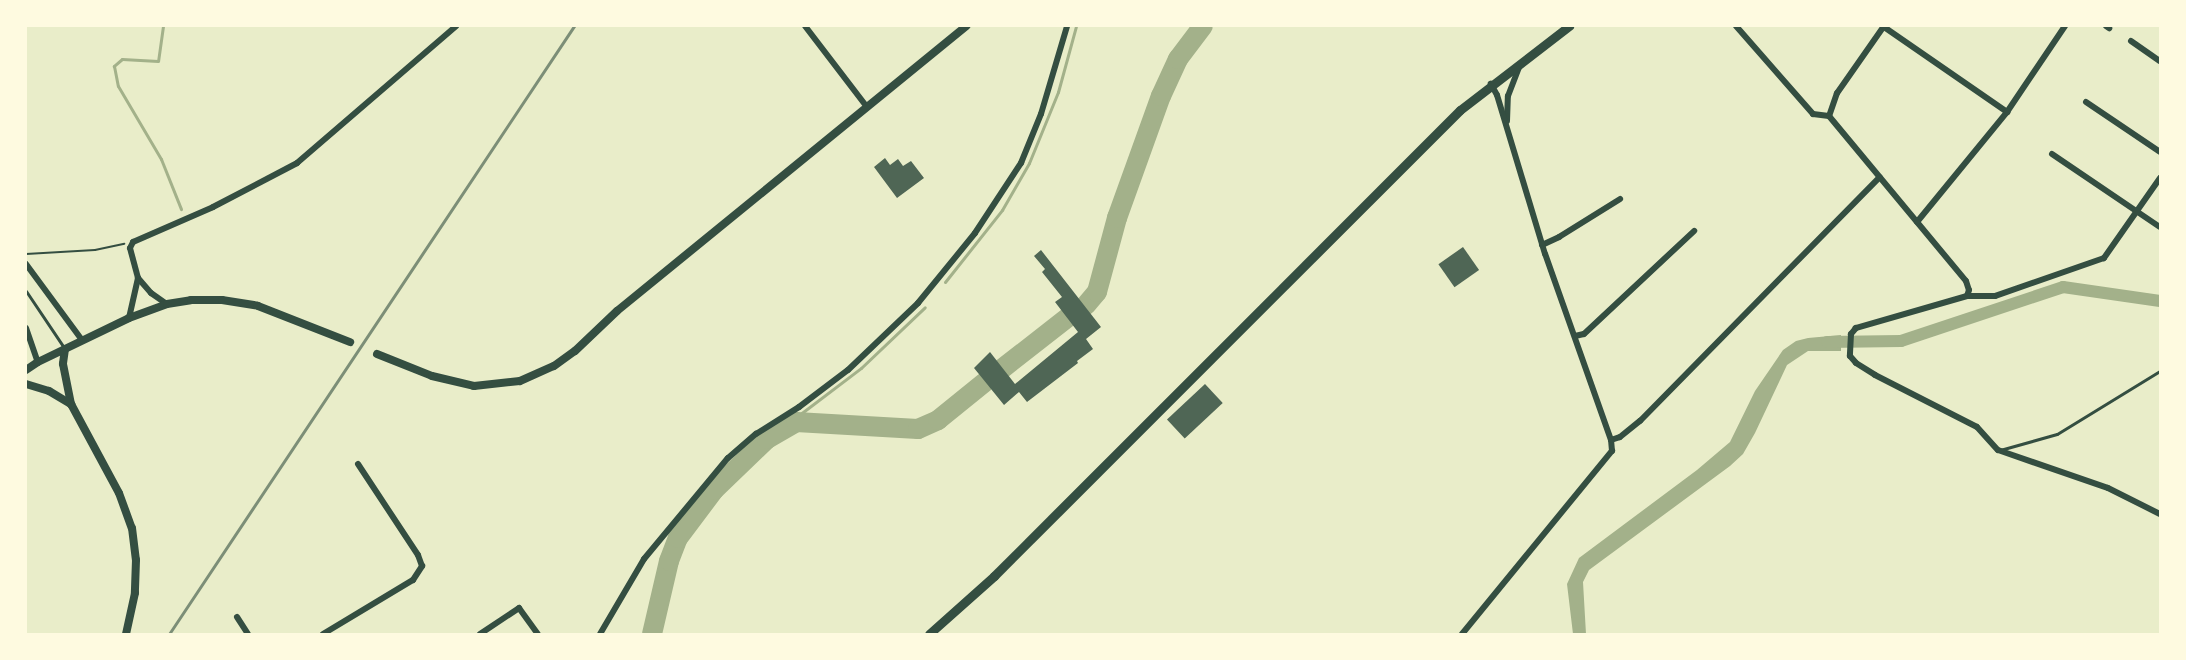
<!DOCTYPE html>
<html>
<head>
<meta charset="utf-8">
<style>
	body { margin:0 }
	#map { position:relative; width:2186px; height:660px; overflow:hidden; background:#e9edc9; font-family:"PT Serif",serif }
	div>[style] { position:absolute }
	.water>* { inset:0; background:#a3b18a }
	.stream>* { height:3px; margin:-1.5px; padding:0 1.5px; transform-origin:1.5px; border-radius:1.5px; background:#a3b18a }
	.canal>* { height:12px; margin:-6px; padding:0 6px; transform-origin:6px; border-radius:6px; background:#a3b18a }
	.river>* { height:20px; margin:-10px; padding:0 10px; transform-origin:10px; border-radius:10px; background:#a3b18a }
	.building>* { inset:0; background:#4f6655; transform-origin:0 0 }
	.path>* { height:2px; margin:-1px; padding:0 1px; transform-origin:1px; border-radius:1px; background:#344e41 }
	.service>* { height:3px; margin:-1.5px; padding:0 1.5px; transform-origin:1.5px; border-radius:1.5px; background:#344e41 }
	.minor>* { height:6px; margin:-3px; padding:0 3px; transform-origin:3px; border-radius:3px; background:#344e41 }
	.tertiary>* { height:8px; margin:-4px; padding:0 4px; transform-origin:4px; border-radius:4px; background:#344e41 }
	.primary>* { height:9px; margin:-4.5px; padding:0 4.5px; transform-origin:4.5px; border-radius:4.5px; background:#344e41 }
	.rail>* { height:3px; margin:-1.5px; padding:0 1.5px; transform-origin:1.5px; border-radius:1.5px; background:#7c8e77 }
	span { translate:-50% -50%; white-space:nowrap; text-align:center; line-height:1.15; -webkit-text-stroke:4.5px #fefae0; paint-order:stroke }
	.frame { position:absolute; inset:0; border:27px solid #fefae0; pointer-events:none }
</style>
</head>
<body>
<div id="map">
	<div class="water">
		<div style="clip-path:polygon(1841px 335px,1841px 351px,1808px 351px,1787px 365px,1755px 433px,1743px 454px,1730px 466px,1589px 570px,1583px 582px,1586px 634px,1573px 634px,1567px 584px,1579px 558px,1697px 470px,1730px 442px,1755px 391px,1783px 350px,1796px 341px,1808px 338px)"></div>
	</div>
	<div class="stream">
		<div style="left:163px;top:26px;width:35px;rotate:98deg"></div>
		<div style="left:158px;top:61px;width:36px;rotate:-177deg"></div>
		<div style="left:122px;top:59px;width:11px;rotate:139deg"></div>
		<div style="left:114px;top:66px;width:20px;rotate:79deg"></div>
		<div style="left:118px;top:86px;width:85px;rotate:59.5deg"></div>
		<div style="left:161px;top:159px;width:54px;rotate:68.2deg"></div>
		<div style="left:945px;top:282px;width:92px;rotate:-51.6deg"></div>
		<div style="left:1002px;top:210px;width:54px;rotate:-60.1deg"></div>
		<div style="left:1029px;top:163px;width:77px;rotate:-67.8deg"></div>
		<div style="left:1058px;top:92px;width:68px;rotate:-74.7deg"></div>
		<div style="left:796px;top:422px;width:8px;rotate:-67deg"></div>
		<div style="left:799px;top:415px;width:78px;rotate:-37.2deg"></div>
		<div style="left:861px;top:368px;width:88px;rotate:-43.6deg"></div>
	</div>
	<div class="canal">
		<div style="left:1827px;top:342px;width:74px;rotate:-0.8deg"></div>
		<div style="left:1901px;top:341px;width:171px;rotate:-18.4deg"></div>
		<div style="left:2063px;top:287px;width:98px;rotate:8.2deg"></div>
	</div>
	<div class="river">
		<div style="left:1086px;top:305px;width:17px;rotate:-50deg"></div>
		<div style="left:1097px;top:292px;width:77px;rotate:-74.9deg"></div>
		<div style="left:1117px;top:218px;width:130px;rotate:-70.2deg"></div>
		<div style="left:1161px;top:96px;width:41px;rotate:-65.3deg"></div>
		<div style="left:1178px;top:59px;width:41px;rotate:-52.9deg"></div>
		<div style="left:1003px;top:368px;width:81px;rotate:-38deg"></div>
		<div style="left:652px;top:634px;width:75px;rotate:-76.9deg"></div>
		<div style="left:669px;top:561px;width:25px;rotate:-69deg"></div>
		<div style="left:678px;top:538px;width:60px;rotate:-53.1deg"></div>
		<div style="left:714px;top:490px;width:74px;rotate:-43.9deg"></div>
		<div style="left:767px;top:439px;width:34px;rotate:-30deg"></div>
		<div style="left:796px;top:422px;width:122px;rotate:3.3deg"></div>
		<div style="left:918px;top:429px;width:22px;rotate:-24deg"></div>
		<div style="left:938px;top:420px;width:60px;rotate:-39deg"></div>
	</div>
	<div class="building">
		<div style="clip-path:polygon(885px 158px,890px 165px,898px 159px,903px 166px,911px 161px,924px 178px,897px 198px,874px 167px)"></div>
		<div style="left:1463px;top:247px;width:28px;height:30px;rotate:55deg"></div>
		<div style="clip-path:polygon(1041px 250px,1101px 327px,1086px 339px,1093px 349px,1077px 361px,1078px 363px,1027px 402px,1019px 392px,1004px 405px,974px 368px,990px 352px,1015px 384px,1078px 332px,1055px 302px,1062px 297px,1042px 272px,1045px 269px,1034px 256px)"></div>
		<div style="left:1205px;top:384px;width:26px;height:52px;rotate:47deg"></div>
	</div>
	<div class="path">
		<div style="left:26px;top:254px;width:69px;rotate:-3.3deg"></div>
		<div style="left:95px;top:250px;width:30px;rotate:-12deg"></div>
	</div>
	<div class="service">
		<div style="left:26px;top:291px;width:70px;rotate:56.1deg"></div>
		<div style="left:2000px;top:450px;width:59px;rotate:-15.7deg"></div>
		<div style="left:2057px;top:434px;width:121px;rotate:-31.5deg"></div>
	</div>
	<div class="minor">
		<div style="left:805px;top:26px;width:102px;rotate:52.6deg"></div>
		<div style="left:1736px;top:26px;width:117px;rotate:48.8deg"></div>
		<div style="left:1813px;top:114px;width:16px;rotate:7deg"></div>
		<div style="left:1884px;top:26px;width:82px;rotate:125deg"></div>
		<div style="left:1837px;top:93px;width:24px;rotate:109deg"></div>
		<div style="left:1829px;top:116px;width:214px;rotate:50.3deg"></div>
		<div style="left:1966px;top:281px;width:9px;rotate:72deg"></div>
		<div style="left:1969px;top:290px;width:6px;rotate:108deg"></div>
		<div style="left:2106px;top:26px;width:4px;rotate:34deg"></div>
		<div style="left:1884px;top:27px;width:150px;rotate:34.6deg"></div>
		<div style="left:2131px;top:41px;width:35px;rotate:35deg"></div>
		<div style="left:2086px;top:102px;width:89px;rotate:34deg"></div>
		<div style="left:1507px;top:121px;width:25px;rotate:-88deg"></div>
		<div style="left:1508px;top:96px;width:30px;rotate:-69deg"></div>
		<div style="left:2052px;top:154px;width:130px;rotate:34.1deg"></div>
		<div style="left:2160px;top:178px;width:98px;rotate:125deg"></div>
		<div style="left:2104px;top:258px;width:115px;rotate:160.8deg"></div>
		<div style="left:1995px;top:296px;width:28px;rotate:180deg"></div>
		<div style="left:1967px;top:296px;width:116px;rotate:163.9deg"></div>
		<div style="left:1856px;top:328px;width:8px;rotate:130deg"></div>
		<div style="left:1851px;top:334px;width:22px;rotate:93deg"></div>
		<div style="left:1850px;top:356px;width:9px;rotate:49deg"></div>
		<div style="left:1856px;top:363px;width:22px;rotate:32deg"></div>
		<div style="left:1875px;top:375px;width:114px;rotate:27deg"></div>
		<div style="left:1977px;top:427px;width:31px;rotate:48deg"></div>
		<div style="left:1998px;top:450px;width:116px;rotate:19.1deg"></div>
		<div style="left:2108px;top:488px;width:58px;rotate:26.6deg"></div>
		<div style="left:1917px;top:222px;width:142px;rotate:-50.7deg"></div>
		<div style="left:2007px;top:112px;width:104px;rotate:-56deg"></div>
		<div style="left:1542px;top:245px;width:19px;rotate:-25deg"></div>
		<div style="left:1559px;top:237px;width:72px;rotate:-31.9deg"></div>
		<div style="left:26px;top:264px;width:94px;rotate:53.6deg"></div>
		<div style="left:138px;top:278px;width:20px;rotate:49deg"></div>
		<div style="left:151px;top:293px;width:19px;rotate:35deg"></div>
		<div style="left:129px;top:318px;width:41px;rotate:-77.3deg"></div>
		<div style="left:138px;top:278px;width:31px;rotate:-105deg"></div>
		<div style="left:130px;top:248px;width:7px;rotate:-63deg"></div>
		<div style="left:133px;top:242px;width:87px;rotate:-23.6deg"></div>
		<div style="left:213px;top:207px;width:95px;rotate:-27.6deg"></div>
		<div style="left:297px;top:163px;width:210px;rotate:-40.7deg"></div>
		<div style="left:26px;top:328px;width:36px;rotate:71deg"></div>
		<div style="left:1575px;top:336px;width:9px;rotate:-13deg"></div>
		<div style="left:1584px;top:334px;width:151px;rotate:-43.1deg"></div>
		<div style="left:1611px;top:440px;width:9px;rotate:-18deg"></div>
		<div style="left:1620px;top:437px;width:26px;rotate:-39deg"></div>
		<div style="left:1640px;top:421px;width:342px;rotate:-45.5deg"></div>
		<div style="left:237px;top:617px;width:20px;rotate:57deg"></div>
		<div style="left:323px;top:634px;width:105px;rotate:-31deg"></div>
		<div style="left:413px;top:580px;width:17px;rotate:-57deg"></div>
		<div style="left:422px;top:566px;width:12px;rotate:-110deg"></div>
		<div style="left:418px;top:555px;width:109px;rotate:-123.4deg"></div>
		<div style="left:480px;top:634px;width:47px;rotate:-33.7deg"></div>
		<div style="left:519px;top:608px;width:32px;rotate:54deg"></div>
		<div style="left:600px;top:634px;width:87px;rotate:-59.6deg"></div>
		<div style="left:644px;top:559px;width:131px;rotate:-50.3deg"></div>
		<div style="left:728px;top:458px;width:37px;rotate:-41deg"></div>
		<div style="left:756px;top:434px;width:51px;rotate:-32.1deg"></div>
		<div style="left:799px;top:407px;width:61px;rotate:-37.1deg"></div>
		<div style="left:848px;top:370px;width:97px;rotate:-43.7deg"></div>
		<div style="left:918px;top:303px;width:90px;rotate:-50.8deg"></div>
		<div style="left:975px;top:233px;width:84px;rotate:-56.7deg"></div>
		<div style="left:1021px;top:163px;width:53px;rotate:-67.8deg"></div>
		<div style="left:1041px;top:114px;width:92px;rotate:-73.5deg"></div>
		<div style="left:1462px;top:634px;width:237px;rotate:-50.7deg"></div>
		<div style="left:1612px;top:451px;width:11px;rotate:-95deg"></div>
		<div style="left:1611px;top:440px;width:197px;rotate:-109.5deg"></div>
		<div style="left:1545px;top:254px;width:166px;rotate:-106.8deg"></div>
		<div style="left:1497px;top:95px;width:13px;rotate:-119deg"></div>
	</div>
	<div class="tertiary">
		<div style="left:65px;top:349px;width:15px;rotate:98deg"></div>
		<div style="left:63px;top:364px;width:41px;rotate:78.7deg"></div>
		<div style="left:71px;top:404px;width:101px;rotate:61.7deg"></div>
		<div style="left:119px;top:493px;width:37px;rotate:70deg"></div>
		<div style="left:132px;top:528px;width:32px;rotate:83deg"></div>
		<div style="left:136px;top:560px;width:33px;rotate:92deg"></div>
		<div style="left:135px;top:593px;width:42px;rotate:102.4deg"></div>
		<div style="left:377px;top:354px;width:59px;rotate:21.8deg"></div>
		<div style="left:432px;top:376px;width:43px;rotate:13.4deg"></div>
		<div style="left:474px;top:386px;width:46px;rotate:-6.2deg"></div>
		<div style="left:520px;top:381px;width:37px;rotate:-24deg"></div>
		<div style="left:554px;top:366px;width:26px;rotate:-36deg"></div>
		<div style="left:575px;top:351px;width:58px;rotate:-43.6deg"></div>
		<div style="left:617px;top:311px;width:451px;rotate:-39.2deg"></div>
		<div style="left:26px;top:370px;width:14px;rotate:-34deg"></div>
		<div style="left:38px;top:362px;width:101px;rotate:-25.8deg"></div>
		<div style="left:129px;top:318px;width:40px;rotate:-20.2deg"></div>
		<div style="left:167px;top:304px;width:24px;rotate:-9deg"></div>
		<div style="left:191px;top:300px;width:31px"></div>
		<div style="left:222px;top:300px;width:36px;rotate:9deg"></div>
		<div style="left:258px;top:306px;width:99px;rotate:21.4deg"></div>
		<div style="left:26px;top:384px;width:24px;rotate:17deg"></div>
		<div style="left:49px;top:391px;width:26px;rotate:31deg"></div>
	</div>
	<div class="primary">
		<div style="left:929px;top:634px;width:87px;rotate:-41.7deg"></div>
		<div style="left:994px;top:576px;width:659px;rotate:-45deg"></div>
		<div style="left:1460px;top:110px;width:138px;rotate:-37.6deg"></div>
	</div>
	<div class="rail">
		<div style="left:169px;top:634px;width:731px;rotate:-56.33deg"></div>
	</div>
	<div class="frame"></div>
</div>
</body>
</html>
